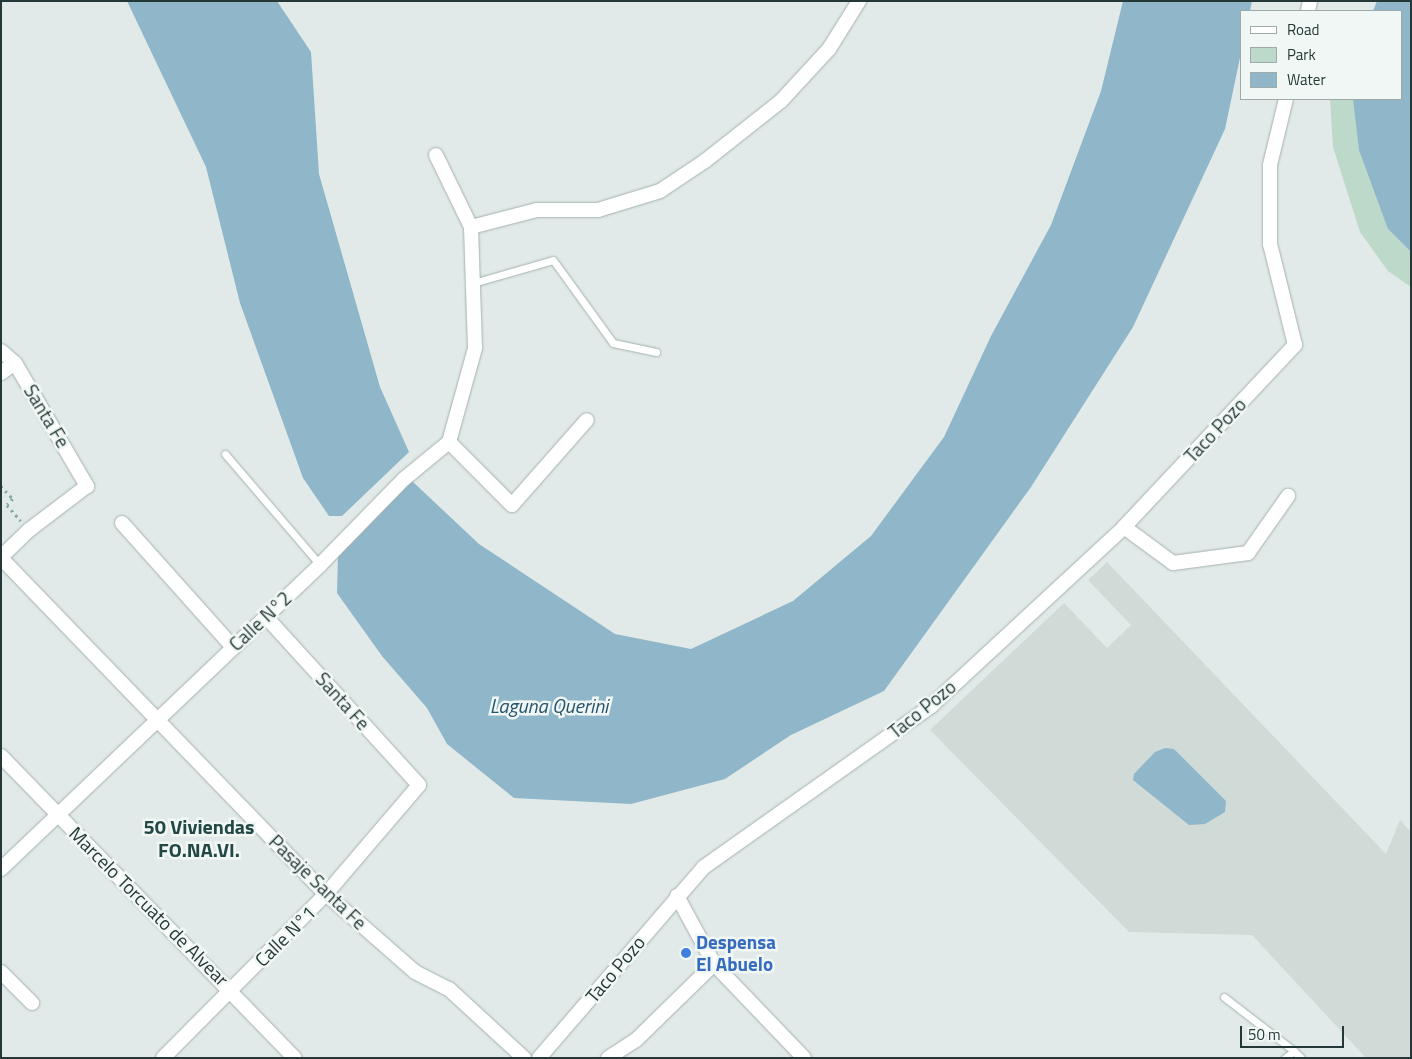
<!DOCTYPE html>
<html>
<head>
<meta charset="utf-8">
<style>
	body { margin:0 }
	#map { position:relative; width:1412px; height:1059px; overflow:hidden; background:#e1eae8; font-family:"Titillium Web",sans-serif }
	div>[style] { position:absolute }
	.built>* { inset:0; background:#d0dad7 }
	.green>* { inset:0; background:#bcd9c9 }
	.water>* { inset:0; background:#8fb6c9 }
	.path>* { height:2.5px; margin-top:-1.25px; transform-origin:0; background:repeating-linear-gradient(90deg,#85aaa5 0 2.5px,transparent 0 6.5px) }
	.roads { filter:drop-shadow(0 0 1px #a5b1af) drop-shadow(0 0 1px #a5b1af) }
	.service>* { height:7px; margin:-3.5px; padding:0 3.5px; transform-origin:3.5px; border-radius:3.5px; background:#fff }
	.minor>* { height:14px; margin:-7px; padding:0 7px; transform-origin:7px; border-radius:7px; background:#fff }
	.dots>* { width:14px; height:14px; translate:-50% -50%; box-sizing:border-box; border:2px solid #f1f7f5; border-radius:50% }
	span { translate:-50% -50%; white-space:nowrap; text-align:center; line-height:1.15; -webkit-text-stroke:5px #f1f7f5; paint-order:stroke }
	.street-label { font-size:19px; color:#243937 }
	.shop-label { font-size:19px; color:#366cbe; font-weight:700 }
	.left { translate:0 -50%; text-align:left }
	.water-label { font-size:20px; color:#25556e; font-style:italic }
	.neighbourhood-label { font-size:20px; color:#224846; font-weight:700 }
	.frame { position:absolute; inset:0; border:2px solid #243937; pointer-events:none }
	.legend { position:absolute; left:1240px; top:10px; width:162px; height:90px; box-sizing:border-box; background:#f1f7f5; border:1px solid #9faba9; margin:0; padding:6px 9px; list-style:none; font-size:15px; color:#243937 }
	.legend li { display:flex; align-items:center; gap:10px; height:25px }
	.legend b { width:25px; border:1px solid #9faba9 }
	.scale { position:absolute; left:1240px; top:1026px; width:104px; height:22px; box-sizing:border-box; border:2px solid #243937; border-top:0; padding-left:6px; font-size:15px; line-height:18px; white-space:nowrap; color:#243937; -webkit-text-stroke:4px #f1f7f5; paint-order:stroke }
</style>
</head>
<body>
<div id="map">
	<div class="built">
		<div style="clip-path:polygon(1107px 562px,1386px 854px,1400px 820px,1411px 832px,1411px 1058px,1366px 1058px,1252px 935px,1129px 932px,930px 730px,1064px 603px,1107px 648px,1131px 625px,1088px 580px)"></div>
	</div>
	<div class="green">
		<div style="clip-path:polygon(1330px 99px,1353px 99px,1388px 229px,1411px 252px,1411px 287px,1388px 271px,1360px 232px,1333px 147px)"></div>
	</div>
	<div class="water">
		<div style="clip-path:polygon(127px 1px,277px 1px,311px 52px,319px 174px,380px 387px,409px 452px,342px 516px,329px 516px,303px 478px,240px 303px,206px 167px)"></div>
		<div style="clip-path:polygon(1123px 1px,1252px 1px,1250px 11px,1241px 11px,1241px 53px,1225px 129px,1133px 327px,1031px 487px,884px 691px,791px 735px,725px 779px,631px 804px,514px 798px,447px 744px,427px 708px,382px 656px,337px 593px,338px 556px,412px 481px,479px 544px,615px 634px,691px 649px,793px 601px,871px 536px,944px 437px,991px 336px,1051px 225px,1101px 91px)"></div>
		<div style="clip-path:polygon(1377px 1px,1411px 1px,1411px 252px,1388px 229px,1359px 150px,1353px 99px,1401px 99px,1401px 11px,1373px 11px)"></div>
		<div style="clip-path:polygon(1165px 748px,1174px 749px,1226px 801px,1225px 812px,1205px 824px,1189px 825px,1133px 780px,1134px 774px,1155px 752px)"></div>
	</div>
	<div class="path">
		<div style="left:1px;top:486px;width:18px;rotate:47deg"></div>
		<div style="left:13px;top:499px;width:8px;rotate:135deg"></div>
		<div style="left:7px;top:505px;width:21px;rotate:49deg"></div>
	</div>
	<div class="roads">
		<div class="service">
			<div style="left:473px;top:283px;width:83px;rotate:-16deg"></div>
			<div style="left:553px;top:260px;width:102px;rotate:54.1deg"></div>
			<div style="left:613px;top:343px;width:44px;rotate:11.8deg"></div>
			<div style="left:225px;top:454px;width:146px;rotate:49.4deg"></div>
			<div style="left:1224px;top:997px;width:88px;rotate:37.6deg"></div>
			<div style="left:1285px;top:1058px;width:11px;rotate:-38deg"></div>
			<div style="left:1294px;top:1051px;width:10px;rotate:45deg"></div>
		</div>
		<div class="minor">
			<div style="left:1308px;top:11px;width:10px;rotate:-79deg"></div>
			<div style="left:436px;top:155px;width:80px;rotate:64.1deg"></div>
			<div style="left:1px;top:351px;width:18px;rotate:41deg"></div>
			<div style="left:15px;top:363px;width:143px;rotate:59.7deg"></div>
			<div style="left:87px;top:486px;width:73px;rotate:142.8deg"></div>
			<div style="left:29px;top:530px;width:39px;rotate:136deg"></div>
			<div style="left:1px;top:373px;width:17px;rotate:-36deg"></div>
			<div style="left:449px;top:442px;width:89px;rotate:45deg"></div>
			<div style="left:512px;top:505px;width:113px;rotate:-48.6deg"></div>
			<div style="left:122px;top:523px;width:166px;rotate:48.2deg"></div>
			<div style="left:1124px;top:527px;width:61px;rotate:36.3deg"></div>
			<div style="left:1173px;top:563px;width:76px;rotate:-7.6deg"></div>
			<div style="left:1248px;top:553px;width:70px;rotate:-54.9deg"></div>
			<div style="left:1px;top:558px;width:467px;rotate:46deg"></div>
			<div style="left:326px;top:894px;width:118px;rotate:41.2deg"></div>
			<div style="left:415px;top:972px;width:38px;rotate:27deg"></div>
			<div style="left:449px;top:989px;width:102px;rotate:42.6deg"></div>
			<div style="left:1px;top:756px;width:421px;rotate:45.8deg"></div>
			<div style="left:1px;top:869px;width:441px;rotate:-43.6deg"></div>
			<div style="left:320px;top:565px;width:120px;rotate:-45.7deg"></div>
			<div style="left:404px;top:479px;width:58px;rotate:-39.4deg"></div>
			<div style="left:449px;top:442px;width:98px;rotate:-74.5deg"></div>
			<div style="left:475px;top:348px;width:121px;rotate:-91.9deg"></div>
			<div style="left:471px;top:227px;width:68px;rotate:-14.4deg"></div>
			<div style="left:537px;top:210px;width:61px"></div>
			<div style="left:598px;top:210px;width:65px;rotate:-17deg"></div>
			<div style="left:660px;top:191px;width:54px;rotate:-33.7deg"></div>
			<div style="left:705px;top:161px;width:97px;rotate:-38.3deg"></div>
			<div style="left:781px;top:101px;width:71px;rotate:-47.3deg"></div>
			<div style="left:829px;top:49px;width:57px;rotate:-58deg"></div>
			<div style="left:677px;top:896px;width:77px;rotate:61.4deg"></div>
			<div style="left:714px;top:964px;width:130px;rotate:46.2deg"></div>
			<div style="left:1px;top:972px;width:44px;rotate:45deg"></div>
			<div style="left:163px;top:1058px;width:231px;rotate:-45.2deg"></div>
			<div style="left:326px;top:894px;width:143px;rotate:-49.5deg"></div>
			<div style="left:419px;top:785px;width:227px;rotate:-132.3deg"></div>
			<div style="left:539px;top:1058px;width:252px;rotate:-49.2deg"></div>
			<div style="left:704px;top:867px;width:278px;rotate:-35.3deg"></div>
			<div style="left:931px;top:706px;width:263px;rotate:-42.8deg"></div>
			<div style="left:1124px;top:527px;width:250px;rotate:-46.8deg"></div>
			<div style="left:1295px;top:345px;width:104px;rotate:-103.9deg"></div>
			<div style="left:1270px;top:244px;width:79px;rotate:-90deg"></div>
			<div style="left:1270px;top:165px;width:68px;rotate:-76.4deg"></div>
			<div style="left:608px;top:1058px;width:33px;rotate:-33deg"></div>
			<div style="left:636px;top:1040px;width:109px;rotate:-44.3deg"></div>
		</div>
	</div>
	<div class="dots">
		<div style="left:686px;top:953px;background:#3f7fe0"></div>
	</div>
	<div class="street-label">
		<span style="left:47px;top:416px;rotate:59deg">Santa Fe</span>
		<span style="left:1215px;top:430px;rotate:-47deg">Taco Pozo</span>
		<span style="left:260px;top:621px;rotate:-43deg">Calle N°2</span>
		<span style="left:343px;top:701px;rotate:48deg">Santa Fe</span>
		<span style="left:922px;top:709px;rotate:-39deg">Taco Pozo</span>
		<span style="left:318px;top:882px;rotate:44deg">Pasaje Santa Fe</span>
		<span style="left:149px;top:906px;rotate:45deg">Marcelo Torcuato de Alvear</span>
		<span style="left:285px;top:936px;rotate:-45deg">Calle N°1</span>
		<span style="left:615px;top:969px;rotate:-50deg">Taco Pozo</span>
	</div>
	<div class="shop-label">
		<span class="left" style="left:696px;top:953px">Despensa<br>El Abuelo</span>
	</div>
	<div class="water-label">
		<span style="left:549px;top:705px">Laguna Querini</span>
	</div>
	<div class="neighbourhood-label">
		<span style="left:199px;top:838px">50 Viviendas<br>FO.NA.VI.</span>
	</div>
	<div class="frame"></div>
	<ul class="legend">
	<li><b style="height:6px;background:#fff"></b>Road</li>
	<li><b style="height:14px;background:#bcd9c9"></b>Park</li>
	<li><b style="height:14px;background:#8fb6c9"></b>Water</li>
	</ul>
	<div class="scale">50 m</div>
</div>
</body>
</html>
